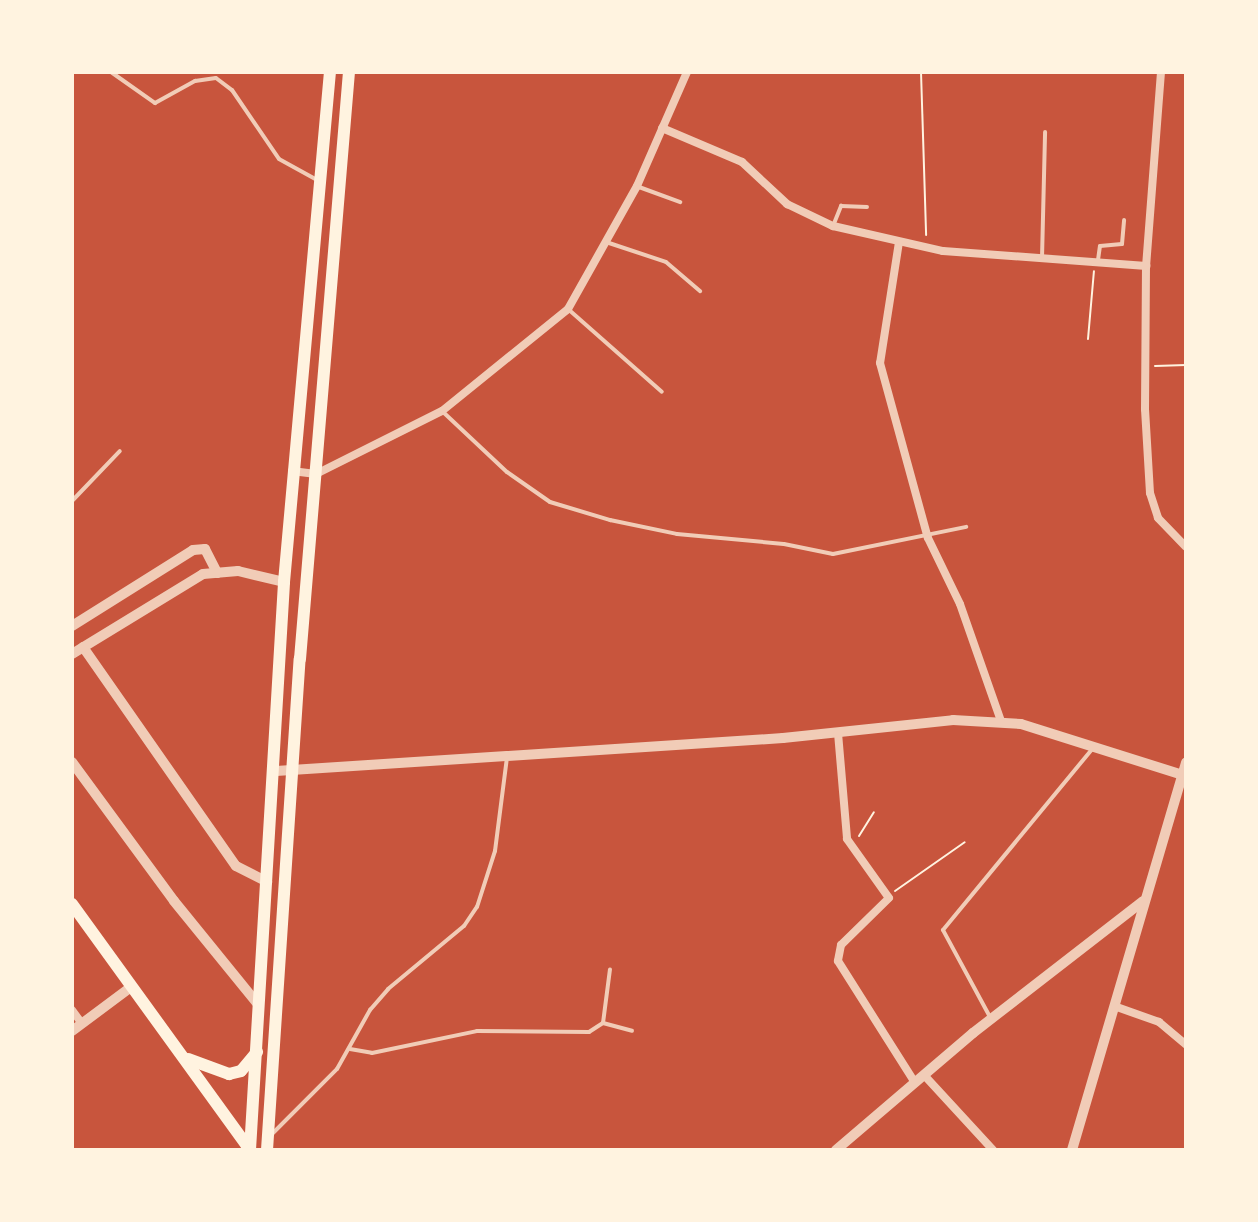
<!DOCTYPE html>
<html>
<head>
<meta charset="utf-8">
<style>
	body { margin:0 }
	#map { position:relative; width:1258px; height:1222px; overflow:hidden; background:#c8553d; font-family:"Source Serif 4",serif }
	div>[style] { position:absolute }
	.path>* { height:2px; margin:-1px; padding:0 1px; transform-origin:1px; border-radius:1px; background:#fff3e0 }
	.service>* { height:4px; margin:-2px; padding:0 2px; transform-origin:2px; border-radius:2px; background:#f1ccb7 }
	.minor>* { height:8px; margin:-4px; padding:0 4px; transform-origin:4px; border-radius:4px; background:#f1ccb7 }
	.tertiary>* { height:10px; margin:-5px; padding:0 5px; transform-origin:5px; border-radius:5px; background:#f1ccb7 }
	.primary>* { height:12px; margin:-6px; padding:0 6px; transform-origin:6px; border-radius:6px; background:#fff3e0 }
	span { translate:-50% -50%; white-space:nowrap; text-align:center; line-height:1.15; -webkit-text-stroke:8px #fff3e0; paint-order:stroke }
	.frame { position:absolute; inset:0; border:74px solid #fff3e0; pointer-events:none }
</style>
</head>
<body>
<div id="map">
	<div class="path">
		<div style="left:921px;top:72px;width:163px;rotate:88.2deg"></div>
		<div style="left:1088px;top:339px;width:68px;rotate:-85deg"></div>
		<div style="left:1155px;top:366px;width:31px;rotate:-2deg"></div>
		<div style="left:859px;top:836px;width:28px;rotate:-58deg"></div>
		<div style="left:895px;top:891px;width:85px;rotate:-35deg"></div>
	</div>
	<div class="service">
		<div style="left:111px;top:72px;width:54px;rotate:35.2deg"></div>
		<div style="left:155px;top:103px;width:46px;rotate:-28.8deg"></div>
		<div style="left:195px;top:81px;width:21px;rotate:-8deg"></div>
		<div style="left:216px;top:78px;width:20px;rotate:37deg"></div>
		<div style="left:232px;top:90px;width:83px;rotate:55.7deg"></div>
		<div style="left:279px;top:159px;width:43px;rotate:28.9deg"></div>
		<div style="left:639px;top:187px;width:44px;rotate:20.1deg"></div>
		<div style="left:833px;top:226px;width:22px;rotate:-68deg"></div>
		<div style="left:841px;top:206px;width:26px;rotate:2deg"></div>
		<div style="left:606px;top:242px;width:63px;rotate:18.4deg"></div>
		<div style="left:666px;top:262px;width:45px;rotate:40.5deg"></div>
		<div style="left:1042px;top:258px;width:126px;rotate:-88.6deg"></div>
		<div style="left:1098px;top:260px;width:14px;rotate:-82deg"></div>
		<div style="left:1100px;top:246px;width:22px;rotate:-5deg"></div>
		<div style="left:1122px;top:244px;width:24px;rotate:-85deg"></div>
		<div style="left:568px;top:309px;width:125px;rotate:41.4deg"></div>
		<div style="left:442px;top:411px;width:89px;rotate:43.2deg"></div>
		<div style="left:507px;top:472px;width:52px;rotate:34.9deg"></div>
		<div style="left:550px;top:502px;width:63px;rotate:16.7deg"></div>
		<div style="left:610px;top:520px;width:68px;rotate:11.8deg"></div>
		<div style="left:677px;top:534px;width:107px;rotate:5.3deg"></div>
		<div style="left:784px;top:544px;width:50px;rotate:11.5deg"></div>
		<div style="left:833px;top:554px;width:136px;rotate:-11.5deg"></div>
		<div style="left:72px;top:501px;width:69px;rotate:-46.2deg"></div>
		<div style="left:990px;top:1017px;width:99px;rotate:-118.4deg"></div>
		<div style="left:943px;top:930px;width:234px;rotate:-50.5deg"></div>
		<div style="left:603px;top:1023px;width:30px;rotate:15deg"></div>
		<div style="left:350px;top:1049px;width:22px;rotate:10deg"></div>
		<div style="left:372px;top:1053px;width:107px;rotate:-11.8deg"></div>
		<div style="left:477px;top:1031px;width:112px;rotate:0.5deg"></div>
		<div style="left:589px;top:1032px;width:17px;rotate:-33deg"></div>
		<div style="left:603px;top:1023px;width:54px;rotate:-82.6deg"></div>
		<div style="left:272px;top:1134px;width:92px;rotate:-45deg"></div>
		<div style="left:337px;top:1069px;width:68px;rotate:-60.8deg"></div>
		<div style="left:370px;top:1010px;width:28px;rotate:-49deg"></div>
		<div style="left:388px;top:989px;width:99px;rotate:-39.7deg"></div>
		<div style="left:464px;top:926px;width:23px;rotate:-56deg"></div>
		<div style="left:477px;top:907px;width:59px;rotate:-72.2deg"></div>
		<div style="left:495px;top:851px;width:95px;rotate:-82.7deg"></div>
	</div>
	<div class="minor">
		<div style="left:1161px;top:72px;width:195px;rotate:94.4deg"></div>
		<div style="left:1146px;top:266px;width:143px;rotate:90.4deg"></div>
		<div style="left:1145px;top:409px;width:84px;rotate:86.6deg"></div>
		<div style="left:1150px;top:493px;width:26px;rotate:72deg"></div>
		<div style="left:1158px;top:518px;width:40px;rotate:46deg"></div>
		<div style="left:662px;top:128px;width:87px;rotate:23deg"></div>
		<div style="left:742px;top:162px;width:62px;rotate:43deg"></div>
		<div style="left:787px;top:204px;width:51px;rotate:25.6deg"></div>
		<div style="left:833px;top:226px;width:113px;rotate:12.8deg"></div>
		<div style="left:943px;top:251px;width:204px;rotate:4.2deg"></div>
		<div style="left:899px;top:242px;width:122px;rotate:98.9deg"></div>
		<div style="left:880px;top:363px;width:181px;rotate:74.7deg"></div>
		<div style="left:928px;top:538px;width:73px;rotate:64.1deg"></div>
		<div style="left:960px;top:604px;width:124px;rotate:70.7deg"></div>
		<div style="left:292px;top:471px;width:24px;rotate:7deg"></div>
		<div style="left:316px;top:474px;width:141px;rotate:-26.6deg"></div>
		<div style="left:442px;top:411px;width:162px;rotate:-39deg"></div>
		<div style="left:568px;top:309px;width:141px;rotate:-60.7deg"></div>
		<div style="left:637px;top:186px;width:124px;rotate:-66.3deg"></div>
		<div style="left:838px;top:733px;width:106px;rotate:85.1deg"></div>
		<div style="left:847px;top:839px;width:72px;rotate:54.6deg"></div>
		<div style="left:889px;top:898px;width:67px;rotate:135.6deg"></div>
		<div style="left:841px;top:945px;width:16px;rotate:101deg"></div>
		<div style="left:838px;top:961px;width:144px;rotate:57.7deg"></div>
		<div style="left:1114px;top:1006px;width:48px;rotate:19.6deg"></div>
		<div style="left:1159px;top:1022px;width:35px;rotate:40deg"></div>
		<div style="left:72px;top:1010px;width:17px;rotate:54deg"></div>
		<div style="left:924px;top:1075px;width:102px;rotate:47.4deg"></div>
	</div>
	<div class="tertiary">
		<div style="left:72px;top:626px;width:143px;rotate:-32.1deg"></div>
		<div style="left:193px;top:550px;width:12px;rotate:-5deg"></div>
		<div style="left:205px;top:549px;width:27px;rotate:63deg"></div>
		<div style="left:83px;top:647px;width:267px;rotate:55.1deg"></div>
		<div style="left:236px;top:866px;width:35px;rotate:27deg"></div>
		<div style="left:72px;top:654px;width:153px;rotate:-31.4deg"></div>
		<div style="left:203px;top:574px;width:35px;rotate:-5deg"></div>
		<div style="left:238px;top:571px;width:47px;rotate:13.4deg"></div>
		<div style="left:72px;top:762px;width:172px;rotate:53.7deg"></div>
		<div style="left:174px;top:901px;width:132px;rotate:50.9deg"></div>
		<div style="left:276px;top:771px;width:508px;rotate:-3.72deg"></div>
		<div style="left:783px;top:738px;width:171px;rotate:-6deg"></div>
		<div style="left:953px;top:720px;width:68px;rotate:3.4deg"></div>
		<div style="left:1021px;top:724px;width:173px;rotate:17.5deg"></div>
		<div style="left:72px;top:1031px;width:74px;rotate:-36.7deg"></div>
		<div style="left:836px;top:1150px;width:180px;rotate:-40.5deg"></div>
		<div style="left:973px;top:1033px;width:215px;rotate:-37.8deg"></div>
		<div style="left:1072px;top:1150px;width:404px;rotate:-73.6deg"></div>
	</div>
	<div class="primary">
		<div style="left:72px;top:904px;width:304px;rotate:54.1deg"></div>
		<div style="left:188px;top:1059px;width:44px;rotate:20.1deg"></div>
		<div style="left:229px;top:1074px;width:12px;rotate:-14deg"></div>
		<div style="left:241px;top:1071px;width:25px;rotate:-50deg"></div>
		<div style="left:250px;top:1150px;width:569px;rotate:-86.57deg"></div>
		<div style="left:284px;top:582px;width:512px;rotate:-84.85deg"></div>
		<div style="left:267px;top:1150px;width:492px;rotate:-86.2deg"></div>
		<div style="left:300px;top:659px;width:589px;rotate:-85.23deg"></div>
	</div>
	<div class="frame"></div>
</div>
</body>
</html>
